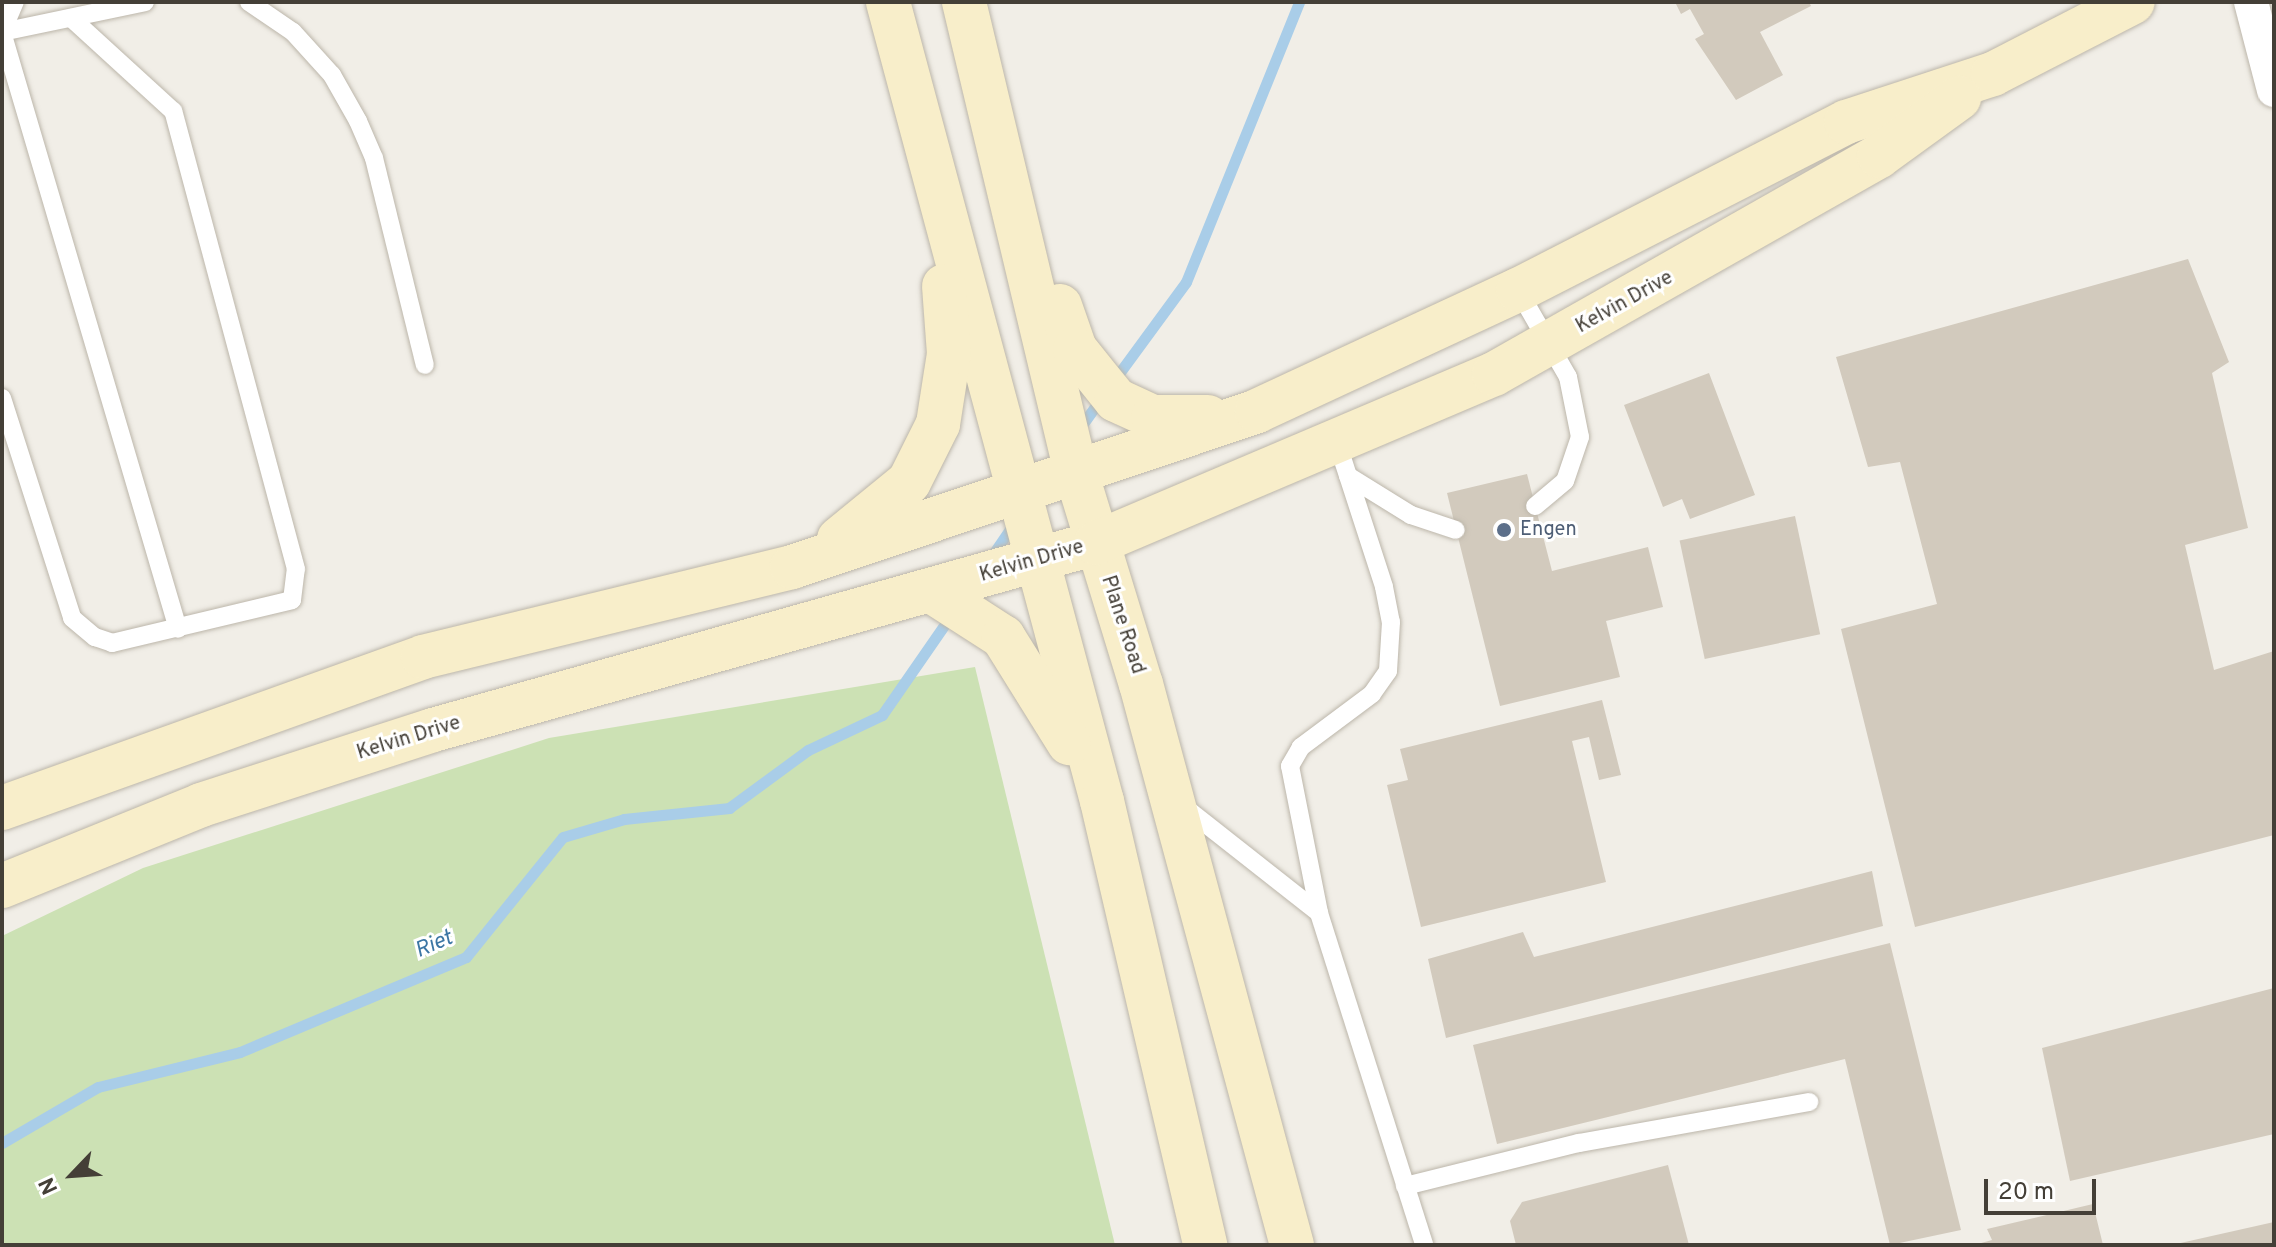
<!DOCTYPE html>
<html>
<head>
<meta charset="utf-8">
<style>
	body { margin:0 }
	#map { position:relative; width:2276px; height:1247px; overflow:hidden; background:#f1eee7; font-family:Overpass,sans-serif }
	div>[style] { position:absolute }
	.green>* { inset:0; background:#cce1b4 }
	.stream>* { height:11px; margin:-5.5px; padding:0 5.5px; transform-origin:5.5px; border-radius:5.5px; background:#a9cde8 }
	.building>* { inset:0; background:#d2cabd; transform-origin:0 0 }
	.roads { filter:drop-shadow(0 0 2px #bcb6aa) drop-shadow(0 0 2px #bcb6aa) }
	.lane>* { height:18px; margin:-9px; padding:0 9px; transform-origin:9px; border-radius:9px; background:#fff }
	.street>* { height:34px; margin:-17px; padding:0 17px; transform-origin:17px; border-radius:17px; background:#fff }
	.secondary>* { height:44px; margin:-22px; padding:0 22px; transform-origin:22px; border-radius:22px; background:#f8eeca }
	.dots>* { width:22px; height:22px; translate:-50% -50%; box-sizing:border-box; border:4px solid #fff; border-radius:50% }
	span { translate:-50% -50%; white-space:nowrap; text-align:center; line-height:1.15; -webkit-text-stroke:6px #fff; paint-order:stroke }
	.street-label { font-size:20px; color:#443f37 }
	.service-label { font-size:20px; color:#4e5e75 }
	.left { translate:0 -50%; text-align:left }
	.water-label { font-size:22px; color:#3c76a4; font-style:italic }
	.frame { position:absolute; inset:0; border:4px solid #443f37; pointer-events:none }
	.north { position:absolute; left:32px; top:1135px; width:80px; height:80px; -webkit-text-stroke:6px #fff; paint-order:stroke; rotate:245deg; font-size:22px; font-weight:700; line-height:32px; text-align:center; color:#443f37 }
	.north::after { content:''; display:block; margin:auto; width:28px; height:36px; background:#443f37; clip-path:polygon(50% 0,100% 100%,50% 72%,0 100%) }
	.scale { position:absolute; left:1984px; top:1179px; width:112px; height:36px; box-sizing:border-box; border:4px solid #443f37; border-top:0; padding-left:10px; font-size:24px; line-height:28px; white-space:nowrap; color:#443f37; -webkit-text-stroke:6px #fff; paint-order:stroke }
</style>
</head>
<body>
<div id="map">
	<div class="green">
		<div style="clip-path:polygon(975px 667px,1115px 1245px,2px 1245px,2px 936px,143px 868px,549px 738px)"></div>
	</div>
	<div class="stream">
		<div style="left:1112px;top:383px;width:125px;rotate:-53.8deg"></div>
		<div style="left:1186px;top:282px;width:302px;rotate:-68deg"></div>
		<div style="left:1077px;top:432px;width:43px;rotate:-54.5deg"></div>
		<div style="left:991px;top:557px;width:42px;rotate:-55.6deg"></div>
		<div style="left:2px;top:1143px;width:111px;rotate:-30.3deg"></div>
		<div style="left:98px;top:1087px;width:146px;rotate:-13.8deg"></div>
		<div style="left:240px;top:1052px;width:245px;rotate:-22.8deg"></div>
		<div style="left:466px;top:957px;width:154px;rotate:-51.1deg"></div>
		<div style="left:563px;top:837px;width:64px;rotate:-16.4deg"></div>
		<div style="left:624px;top:819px;width:106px;rotate:-6deg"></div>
		<div style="left:729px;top:808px;width:98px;rotate:-36.3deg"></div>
		<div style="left:808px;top:750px;width:82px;rotate:-25.3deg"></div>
		<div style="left:882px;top:715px;width:123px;rotate:-55.3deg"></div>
	</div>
	<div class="building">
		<div style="clip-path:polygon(1675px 2px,1809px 2px,1811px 6px,1760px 32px,1783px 75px,1736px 100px,1695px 39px,1704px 34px,1690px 9px,1681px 14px)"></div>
		<div style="clip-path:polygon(2188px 259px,2229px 362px,2212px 373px,2248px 528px,2185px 545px,2214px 670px,2274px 651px,2274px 835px,1915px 927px,1841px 629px,1937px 604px,1900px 462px,1868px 467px,1836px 357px)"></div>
		<div style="clip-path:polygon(1709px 373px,1755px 495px,1690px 519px,1682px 499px,1663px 507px,1624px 405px)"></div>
		<div style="clip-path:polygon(1527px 474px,1552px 571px,1648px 547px,1663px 607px,1606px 621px,1620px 677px,1500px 706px,1447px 493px)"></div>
		<div style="left:1795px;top:516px;width:121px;height:118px;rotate:78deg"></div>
		<div style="clip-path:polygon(1602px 700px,1621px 775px,1599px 780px,1589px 737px,1572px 741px,1606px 882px,1421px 927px,1387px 785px,1408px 780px,1400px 749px)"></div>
		<div style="clip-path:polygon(1872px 871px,1883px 926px,1446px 1038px,1428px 959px,1523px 932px,1534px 957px)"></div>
		<div style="clip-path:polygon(1890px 943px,1961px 1230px,1890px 1245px,1845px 1059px,1497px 1144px,1473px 1045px)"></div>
		<div style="clip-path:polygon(2274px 988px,2274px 1134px,2070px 1181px,2042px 1048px)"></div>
		<div style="clip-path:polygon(1668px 1165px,1689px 1245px,1516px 1245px,1510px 1221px,1522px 1202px)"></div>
		<div style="clip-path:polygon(2093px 1204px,2103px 1245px,1974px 1245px,1992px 1240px,1987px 1229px)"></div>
		<div style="clip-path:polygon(2274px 1222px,2274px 1245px,2176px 1245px,2176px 1244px)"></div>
	</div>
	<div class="roads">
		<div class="lane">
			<div style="left:249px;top:2px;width:53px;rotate:34.3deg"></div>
			<div style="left:293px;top:32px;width:58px;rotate:47.8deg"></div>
			<div style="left:332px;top:75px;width:53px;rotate:60.5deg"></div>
			<div style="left:358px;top:121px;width:40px;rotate:66.6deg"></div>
			<div style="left:374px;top:158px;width:213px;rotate:76.2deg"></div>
			<div style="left:2px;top:32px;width:622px;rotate:73.57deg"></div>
			<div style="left:2px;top:32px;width:146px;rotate:-11.8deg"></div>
			<div style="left:2px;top:32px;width:33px;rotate:-67deg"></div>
			<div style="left:1518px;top:290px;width:100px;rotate:60.1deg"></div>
			<div style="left:1568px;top:377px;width:61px;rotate:78.7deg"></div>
			<div style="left:1580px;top:437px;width:46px;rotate:108.8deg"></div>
			<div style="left:1565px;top:481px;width:39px;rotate:140deg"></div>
			<div style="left:2px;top:398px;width:231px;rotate:72.3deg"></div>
			<div style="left:72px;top:618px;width:30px;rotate:40deg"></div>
			<div style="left:95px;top:637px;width:18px;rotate:19deg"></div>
			<div style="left:112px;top:643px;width:185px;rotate:-13.4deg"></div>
			<div style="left:292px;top:600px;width:31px;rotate:-83deg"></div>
			<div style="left:296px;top:569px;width:474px;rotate:-105deg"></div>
			<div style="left:173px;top:111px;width:138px;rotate:-137.6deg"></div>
			<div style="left:1337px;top:442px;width:152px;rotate:72deg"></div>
			<div style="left:1384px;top:587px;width:36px;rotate:79deg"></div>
			<div style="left:1391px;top:622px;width:49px;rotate:93.5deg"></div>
			<div style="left:1388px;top:671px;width:28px;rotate:125deg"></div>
			<div style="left:1372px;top:694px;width:89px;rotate:143.3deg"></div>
			<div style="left:1301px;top:747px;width:22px;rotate:120deg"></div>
			<div style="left:1290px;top:766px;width:150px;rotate:78.8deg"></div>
			<div style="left:1319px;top:913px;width:348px;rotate:72.4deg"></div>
			<div style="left:1348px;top:476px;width:74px;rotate:31.8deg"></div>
			<div style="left:1411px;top:515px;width:47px;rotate:18.4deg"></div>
			<div style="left:1183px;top:806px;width:173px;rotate:38.2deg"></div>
			<div style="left:1405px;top:1186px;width:179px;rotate:-13.9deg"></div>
			<div style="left:1579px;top:1143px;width:234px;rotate:-10.1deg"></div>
		</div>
		<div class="street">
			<div style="left:2251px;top:2px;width:91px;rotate:75.4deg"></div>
		</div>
		<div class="secondary">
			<div style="left:888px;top:2px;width:827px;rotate:75.01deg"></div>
			<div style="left:1102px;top:801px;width:456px;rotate:76.9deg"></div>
			<div style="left:964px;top:2px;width:483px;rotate:76.6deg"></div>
			<div style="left:1076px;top:472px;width:222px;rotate:73deg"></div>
			<div style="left:1141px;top:684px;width:581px;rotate:74.94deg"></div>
			<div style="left:1060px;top:306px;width:46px;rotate:70.8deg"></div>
			<div style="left:1075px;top:349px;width:65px;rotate:51.2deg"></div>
			<div style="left:1116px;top:400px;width:41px;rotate:24.7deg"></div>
			<div style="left:1153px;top:417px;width:55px"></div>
			<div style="left:839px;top:539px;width:90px;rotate:-39.2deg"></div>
			<div style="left:909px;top:482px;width:65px;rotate:-63.4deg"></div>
			<div style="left:938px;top:424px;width:71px;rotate:-81.1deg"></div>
			<div style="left:949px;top:354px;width:68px;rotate:-94.2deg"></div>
			<div style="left:930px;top:590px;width:87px;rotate:32.8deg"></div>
			<div style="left:1003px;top:637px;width:125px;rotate:58.1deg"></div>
			<div style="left:2px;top:808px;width:447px;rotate:-19.7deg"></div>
			<div style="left:423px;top:657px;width:380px;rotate:-13.7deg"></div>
			<div style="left:792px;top:567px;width:490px;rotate:-18.5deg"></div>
			<div style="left:1257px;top:411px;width:288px;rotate:-24.9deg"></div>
			<div style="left:1518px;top:290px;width:369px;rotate:-27.1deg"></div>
			<div style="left:1846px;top:122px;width:155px;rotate:-18.1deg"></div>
			<div style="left:1993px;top:74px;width:157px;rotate:-27.2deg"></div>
			<div style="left:2px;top:886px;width:215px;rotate:-22.1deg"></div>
			<div style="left:201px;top:805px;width:244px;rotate:-17.9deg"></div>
			<div style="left:433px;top:730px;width:689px;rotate:-15.75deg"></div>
			<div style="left:1096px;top:543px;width:432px;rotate:-23deg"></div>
			<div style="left:1494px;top:374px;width:442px;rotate:-29.5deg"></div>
			<div style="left:1879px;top:156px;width:99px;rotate:-35.9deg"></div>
		</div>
	</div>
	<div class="dots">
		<div style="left:1504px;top:530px;background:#5c6f8a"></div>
	</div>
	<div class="street-label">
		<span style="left:1625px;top:303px;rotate:-29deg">Kelvin Drive</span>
		<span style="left:1032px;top:562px;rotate:-16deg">Kelvin Drive</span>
		<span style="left:1122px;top:625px;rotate:72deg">Plane Road</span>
		<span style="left:409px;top:739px;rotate:-17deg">Kelvin Drive</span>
	</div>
	<div class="service-label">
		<span class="left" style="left:1520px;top:530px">Engen</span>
	</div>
	<div class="water-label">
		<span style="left:434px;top:945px;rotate:-23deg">Riet</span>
	</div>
	<div class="frame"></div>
	<div class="north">N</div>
	<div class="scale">20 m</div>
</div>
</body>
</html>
